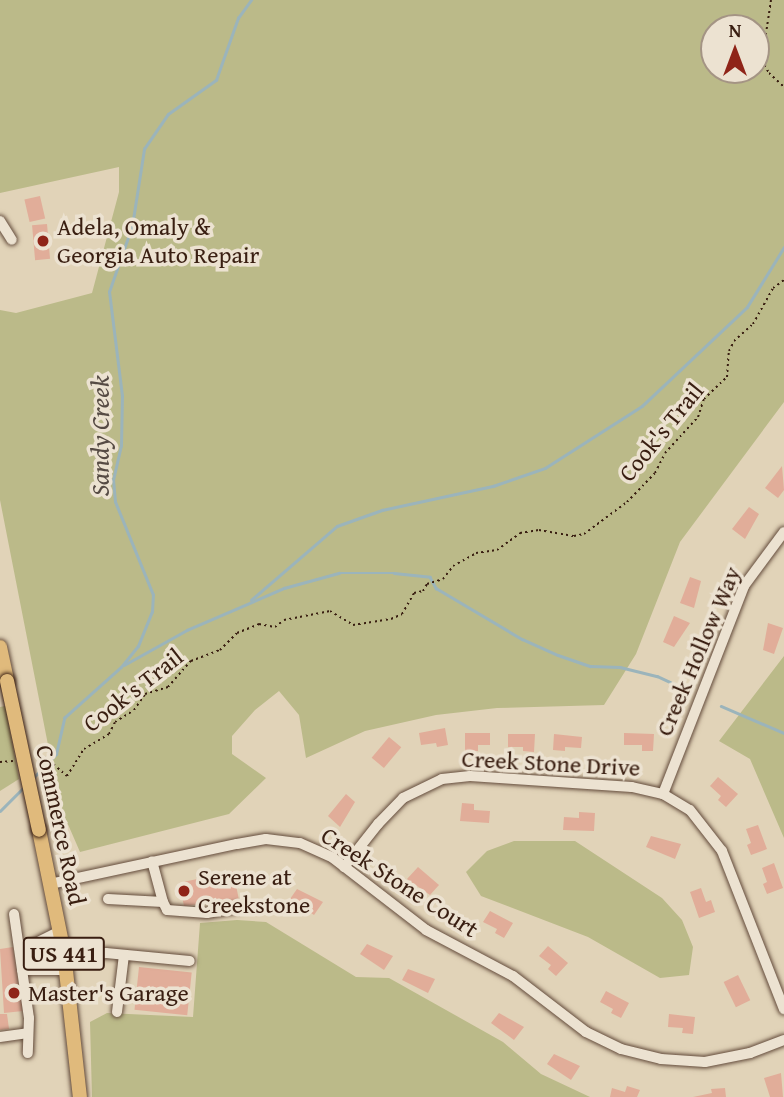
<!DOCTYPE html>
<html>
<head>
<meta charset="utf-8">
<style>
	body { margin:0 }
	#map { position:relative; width:784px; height:1097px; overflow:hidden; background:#e1d3b8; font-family:"Gentium Book Plus",serif }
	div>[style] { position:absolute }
	.green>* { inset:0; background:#bbba89 }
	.stream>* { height:2.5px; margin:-1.25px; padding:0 1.25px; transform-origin:1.25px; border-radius:1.25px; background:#9bb4bb }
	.building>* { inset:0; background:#e1ad99; transform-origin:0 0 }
	.path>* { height:2px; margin-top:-1px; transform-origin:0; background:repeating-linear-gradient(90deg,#391e11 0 2px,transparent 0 5.5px) }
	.roads { filter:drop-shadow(0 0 2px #634b3b) drop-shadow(0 0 2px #634b3b) }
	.minor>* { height:10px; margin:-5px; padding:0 5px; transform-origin:5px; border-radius:5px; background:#ece2d1 }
	.highway>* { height:14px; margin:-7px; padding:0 7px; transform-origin:7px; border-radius:7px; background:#e0ba7c }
	.bridges { filter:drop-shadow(0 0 2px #391e11) drop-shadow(0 0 2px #391e11) }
	.highway-bridge>* { height:14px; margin:-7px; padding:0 7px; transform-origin:7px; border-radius:7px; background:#e0ba7c }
	.dots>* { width:19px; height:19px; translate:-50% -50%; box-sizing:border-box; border:4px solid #ece2d1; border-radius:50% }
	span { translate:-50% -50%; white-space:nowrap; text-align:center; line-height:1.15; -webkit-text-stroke:7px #ece2d1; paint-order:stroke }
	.shield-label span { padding:2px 5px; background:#ece2d1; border:2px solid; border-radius:5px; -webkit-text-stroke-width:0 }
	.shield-label { font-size:23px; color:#391e11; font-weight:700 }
	.poi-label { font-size:24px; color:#391e11 }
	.left { translate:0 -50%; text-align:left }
	.street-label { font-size:24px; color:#391e11 }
	.water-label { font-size:26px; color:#564b44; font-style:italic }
	.north { position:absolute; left:700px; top:14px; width:70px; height:70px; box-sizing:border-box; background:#ece2d1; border:2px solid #a49484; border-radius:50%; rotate:0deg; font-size:19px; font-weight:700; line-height:28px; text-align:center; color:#391e11 }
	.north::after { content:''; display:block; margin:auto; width:24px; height:32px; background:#8f2418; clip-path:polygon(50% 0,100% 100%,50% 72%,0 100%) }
</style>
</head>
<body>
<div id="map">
	<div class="green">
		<div style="clip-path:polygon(evenodd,0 0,784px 0,784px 402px,680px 542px,636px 654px,604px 705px,497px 708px,436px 715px,365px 731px,306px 758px,299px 715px,279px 691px,255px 710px,232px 736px,232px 754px,266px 778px,229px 814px,80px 852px,60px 806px,0 500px,0 310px,16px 313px,92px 293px,119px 192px,119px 167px,0 193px,0 0,714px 28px,756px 28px,756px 70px,714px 70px,714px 28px)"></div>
		<div style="clip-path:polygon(784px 656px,784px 838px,750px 759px,719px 741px)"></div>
		<div style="clip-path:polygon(5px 706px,19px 779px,0 791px,0 707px)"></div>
		<div style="clip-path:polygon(514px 841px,575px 841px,662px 898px,682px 920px,693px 947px,689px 975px,660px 978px,588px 937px,481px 896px,466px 872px,487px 851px)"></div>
		<div style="clip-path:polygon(237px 920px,266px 922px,356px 977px,389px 978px,503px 1042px,541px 1074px,590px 1097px,92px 1097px,90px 1022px,107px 1013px,193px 1017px,200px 923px)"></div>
	</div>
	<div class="stream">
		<div style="left:251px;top:600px;width:113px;rotate:-40.7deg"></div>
		<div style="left:337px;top:526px;width:48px;rotate:-19.6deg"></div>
		<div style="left:382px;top:510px;width:114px;rotate:-12.2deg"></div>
		<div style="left:493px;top:486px;width:55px;rotate:-19.1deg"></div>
		<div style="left:545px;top:468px;width:115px;rotate:-32.6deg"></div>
		<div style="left:642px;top:406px;width:144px;rotate:-43.3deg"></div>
		<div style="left:747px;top:307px;width:70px;rotate:-58.3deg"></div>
		<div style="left:124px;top:665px;width:72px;rotate:-29.1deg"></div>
		<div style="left:187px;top:630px;width:106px;rotate:-23.4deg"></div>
		<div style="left:284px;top:588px;width:57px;rotate:-15.3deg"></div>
		<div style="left:339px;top:573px;width:55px"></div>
		<div style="left:394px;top:573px;width:36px;rotate:6deg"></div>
		<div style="left:430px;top:577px;width:13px;rotate:61deg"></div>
		<div style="left:436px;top:588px;width:100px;rotate:30.7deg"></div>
		<div style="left:522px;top:639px;width:39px;rotate:24deg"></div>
		<div style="left:558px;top:655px;width:34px;rotate:19deg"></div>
		<div style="left:590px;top:666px;width:30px;rotate:2deg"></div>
		<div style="left:620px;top:667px;width:38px;rotate:14deg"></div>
		<div style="left:657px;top:676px;width:19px;rotate:25deg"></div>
		<div style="left:721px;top:706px;width:69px;rotate:23.2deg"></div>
		<div style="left:33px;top:778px;width:33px;rotate:-46deg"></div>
		<div style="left:56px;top:754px;width:37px;rotate:-77deg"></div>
		<div style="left:64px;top:718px;width:76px;rotate:-41.8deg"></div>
		<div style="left:121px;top:667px;width:27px;rotate:-51deg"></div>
		<div style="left:138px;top:646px;width:37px;rotate:-68deg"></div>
		<div style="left:152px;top:612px;width:17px;rotate:-87deg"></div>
		<div style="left:153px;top:595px;width:100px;rotate:-112.2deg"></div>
		<div style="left:115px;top:502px;width:22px;rotate:-95deg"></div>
		<div style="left:113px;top:480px;width:35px;rotate:-77deg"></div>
		<div style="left:121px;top:446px;width:50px;rotate:-88.9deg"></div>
		<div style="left:122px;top:396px;width:105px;rotate:-97.1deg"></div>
		<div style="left:109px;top:292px;width:70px;rotate:-70.8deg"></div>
		<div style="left:132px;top:226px;width:78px;rotate:-81.1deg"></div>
		<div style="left:144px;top:149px;width:42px;rotate:-55.6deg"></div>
		<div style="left:168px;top:114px;width:59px;rotate:-35.3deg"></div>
		<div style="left:216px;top:80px;width:66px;rotate:-70.5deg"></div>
		<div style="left:238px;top:18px;width:22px;rotate:-54deg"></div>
		<div style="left:0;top:811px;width:33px;rotate:-45deg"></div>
	</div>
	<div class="building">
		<div style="left:40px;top:196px;width:23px;height:16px;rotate:77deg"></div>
		<div style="left:47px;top:224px;width:35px;height:15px;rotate:85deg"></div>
		<div style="clip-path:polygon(782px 466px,784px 490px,778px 498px,765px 488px)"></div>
		<div style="clip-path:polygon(749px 507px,759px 514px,745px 539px,732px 529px)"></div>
		<div style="clip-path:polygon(690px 577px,701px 581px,694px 608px,680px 603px)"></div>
		<div style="clip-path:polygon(674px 616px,690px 623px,674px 647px,663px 642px)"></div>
		<div style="clip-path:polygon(768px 623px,783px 628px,774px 654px,763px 650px)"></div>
		<div style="clip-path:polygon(445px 728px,448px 745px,437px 747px,436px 743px,421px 745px,419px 733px)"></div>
		<div style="clip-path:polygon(465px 733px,490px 733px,490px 745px,478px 745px,478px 751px,465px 751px)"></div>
		<div style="clip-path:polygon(624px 733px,654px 734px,653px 751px,642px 751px,642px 745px,624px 745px)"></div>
		<div style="clip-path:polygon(508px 734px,535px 734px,534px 752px,523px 751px,523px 747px,508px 747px)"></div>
		<div style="clip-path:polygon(554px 734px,582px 737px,581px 748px,565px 747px,565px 751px,553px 750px)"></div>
		<div style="left:389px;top:737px;width:16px;height:27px;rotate:40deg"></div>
		<div style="clip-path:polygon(718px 777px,738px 794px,726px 807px,718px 800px,721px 796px,710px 786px)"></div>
		<div style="clip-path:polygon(346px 794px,355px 802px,340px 827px,328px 816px)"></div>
		<div style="clip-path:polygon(462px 803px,474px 804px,474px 810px,490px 811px,489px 823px,460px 821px)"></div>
		<div style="clip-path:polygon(579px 812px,595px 813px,594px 831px,563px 830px,564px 817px,579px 818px)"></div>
		<div style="clip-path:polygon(758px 825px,767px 849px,751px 855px,747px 845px,751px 843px,746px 829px)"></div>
		<div style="clip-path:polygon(651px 836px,681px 844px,675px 859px,646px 847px)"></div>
		<div style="clip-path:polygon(774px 863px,783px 888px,767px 894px,763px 884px,767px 882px,762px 868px)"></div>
		<div style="clip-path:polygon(418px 867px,439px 885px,430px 895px,407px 879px)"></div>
		<div style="clip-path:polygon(233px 871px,239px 900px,184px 906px,179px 883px)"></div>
		<div style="clip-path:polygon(701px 888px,706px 902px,711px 900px,715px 912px,699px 918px,690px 892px)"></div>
		<div style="clip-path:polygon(297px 889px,323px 902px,314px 915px,290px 899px)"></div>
		<div style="clip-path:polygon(490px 911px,513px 923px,504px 938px,495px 933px,497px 929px,483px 922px)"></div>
		<div style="clip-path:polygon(367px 944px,393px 956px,384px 970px,360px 954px)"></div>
		<div style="clip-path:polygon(548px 946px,568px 963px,556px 976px,548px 969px,551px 965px,539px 956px)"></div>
		<div style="clip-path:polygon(13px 947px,23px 1011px,4px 1013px,0 949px)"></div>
		<div style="left:139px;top:967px;width:53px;height:43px;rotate:6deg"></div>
		<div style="clip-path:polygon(408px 969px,435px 979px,428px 993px,402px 980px)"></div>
		<div style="left:738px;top:975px;width:28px;height:16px;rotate:64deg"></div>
		<div style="clip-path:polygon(606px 991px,629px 1003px,621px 1018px,611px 1013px,613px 1009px,600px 1002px)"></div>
		<div style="clip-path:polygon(499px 1013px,524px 1027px,514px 1040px,491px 1023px)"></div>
		<div style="clip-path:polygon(0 1014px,7px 1014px,9px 1029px,0 1030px)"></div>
		<div style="clip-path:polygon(669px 1014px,695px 1017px,693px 1034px,682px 1033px,683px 1028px,668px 1027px)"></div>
		<div style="clip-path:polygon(554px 1054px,580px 1066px,571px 1080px,547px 1064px)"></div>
		<div style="clip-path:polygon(781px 1073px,783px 1097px,770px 1097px,764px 1078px)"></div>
		<div style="clip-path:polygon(627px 1086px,640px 1090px,637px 1097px,610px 1097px,612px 1088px,625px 1092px)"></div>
		<div style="clip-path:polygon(725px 1088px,726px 1097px,693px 1097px,712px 1093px,711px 1089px)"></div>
	</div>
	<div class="path">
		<div style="left:771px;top:0;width:61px;rotate:98.5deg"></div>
		<div style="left:762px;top:60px;width:15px;rotate:62deg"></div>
		<div style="left:769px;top:73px;width:21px;rotate:43deg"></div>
		<div style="left:36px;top:758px;width:9px;rotate:-6deg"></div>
		<div style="left:45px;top:757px;width:29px;rotate:41deg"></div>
		<div style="left:67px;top:776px;width:32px;rotate:-58deg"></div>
		<div style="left:84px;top:749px;width:29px;rotate:-31deg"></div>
		<div style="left:109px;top:734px;width:13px;rotate:-63deg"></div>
		<div style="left:115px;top:722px;width:22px;rotate:-32deg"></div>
		<div style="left:134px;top:710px;width:19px;rotate:-55deg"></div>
		<div style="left:145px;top:694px;width:24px;rotate:-17deg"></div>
		<div style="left:168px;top:687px;width:35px;rotate:-49deg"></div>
		<div style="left:191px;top:661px;width:31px;rotate:-21deg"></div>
		<div style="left:220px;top:650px;width:24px;rotate:-45deg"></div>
		<div style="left:237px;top:633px;width:24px;rotate:-22deg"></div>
		<div style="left:259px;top:624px;width:16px;rotate:11deg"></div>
		<div style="left:275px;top:627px;width:11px;rotate:-38deg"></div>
		<div style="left:284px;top:620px;width:47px;rotate:-11.1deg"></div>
		<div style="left:330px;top:611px;width:27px;rotate:31deg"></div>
		<div style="left:353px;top:625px;width:38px;rotate:-9deg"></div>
		<div style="left:391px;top:619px;width:12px;rotate:-24deg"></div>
		<div style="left:402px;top:614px;width:24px;rotate:-60deg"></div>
		<div style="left:414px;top:593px;width:9px;rotate:-13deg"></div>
		<div style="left:423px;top:591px;width:8px;rotate:-60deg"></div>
		<div style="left:427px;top:584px;width:17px;rotate:-17deg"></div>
		<div style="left:443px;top:579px;width:16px;rotate:-52deg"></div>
		<div style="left:453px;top:566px;width:26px;rotate:-29deg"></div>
		<div style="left:476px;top:553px;width:21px;rotate:-8deg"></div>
		<div style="left:497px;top:550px;width:29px;rotate:-36deg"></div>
		<div style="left:520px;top:533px;width:19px;rotate:-9deg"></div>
		<div style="left:539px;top:530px;width:36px;rotate:10deg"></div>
		<div style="left:574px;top:536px;width:10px;rotate:-11deg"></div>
		<div style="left:584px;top:534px;width:54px;rotate:-36.7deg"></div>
		<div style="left:627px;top:502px;width:40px;rotate:-46deg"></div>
		<div style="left:655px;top:473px;width:22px;rotate:-63deg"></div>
		<div style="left:665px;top:453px;width:49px;rotate:-47.5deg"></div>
		<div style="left:698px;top:417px;width:19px;rotate:-72deg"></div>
		<div style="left:704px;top:399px;width:32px;rotate:-44deg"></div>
		<div style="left:727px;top:377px;width:26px;rotate:-86deg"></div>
		<div style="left:729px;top:351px;width:11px;rotate:-63deg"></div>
		<div style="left:734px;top:341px;width:25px;rotate:-42deg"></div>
		<div style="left:753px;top:324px;width:41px;rotate:-60.9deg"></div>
		<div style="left:773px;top:288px;width:14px;rotate:-36deg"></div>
		<div style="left:0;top:762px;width:13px;rotate:-4deg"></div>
	</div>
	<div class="roads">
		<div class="minor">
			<div style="left:0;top:221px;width:22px;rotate:58deg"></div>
			<div style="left:663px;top:794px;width:223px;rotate:-68.7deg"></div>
			<div style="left:744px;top:586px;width:67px;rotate:-53.5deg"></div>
			<div style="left:344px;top:867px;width:55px;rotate:-51.7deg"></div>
			<div style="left:378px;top:824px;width:36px;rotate:-46deg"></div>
			<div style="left:403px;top:798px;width:43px;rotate:-26deg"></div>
			<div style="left:442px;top:779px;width:28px;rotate:-6deg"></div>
			<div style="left:470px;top:776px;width:162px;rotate:3.9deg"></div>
			<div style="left:632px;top:787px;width:32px;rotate:13deg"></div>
			<div style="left:663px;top:794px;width:31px;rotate:31deg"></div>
			<div style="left:690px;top:810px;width:52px;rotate:52deg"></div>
			<div style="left:722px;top:851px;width:170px;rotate:68.6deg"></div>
			<div style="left:50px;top:884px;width:191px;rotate:-12.1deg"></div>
			<div style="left:237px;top:844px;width:29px;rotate:-10deg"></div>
			<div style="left:266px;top:839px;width:34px;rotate:7deg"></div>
			<div style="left:300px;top:843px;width:36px;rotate:24deg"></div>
			<div style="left:333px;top:858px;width:118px;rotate:37.7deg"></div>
			<div style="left:426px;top:930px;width:98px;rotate:27.9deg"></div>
			<div style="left:513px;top:976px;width:92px;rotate:37.5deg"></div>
			<div style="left:586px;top:1032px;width:39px;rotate:26deg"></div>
			<div style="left:621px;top:1049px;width:41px;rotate:14deg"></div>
			<div style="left:661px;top:1059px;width:44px;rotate:3.9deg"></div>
			<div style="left:705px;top:1062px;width:46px;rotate:-11.3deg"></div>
			<div style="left:750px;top:1053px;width:36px;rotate:-21deg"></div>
			<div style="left:108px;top:899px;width:55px;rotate:3.1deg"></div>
			<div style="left:163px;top:902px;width:42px;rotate:-105deg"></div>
			<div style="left:163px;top:902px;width:9px;rotate:63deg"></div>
			<div style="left:167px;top:910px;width:40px;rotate:4.3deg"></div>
			<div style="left:207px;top:913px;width:34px;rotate:-10deg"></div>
			<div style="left:14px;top:914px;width:105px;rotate:81.8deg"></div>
			<div style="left:29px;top:1018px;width:35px;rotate:92deg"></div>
			<div style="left:20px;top:951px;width:45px;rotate:-26.6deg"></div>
			<div style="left:65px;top:959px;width:41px;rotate:-8.3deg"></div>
			<div style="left:106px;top:953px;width:84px;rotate:5.4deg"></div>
			<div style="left:22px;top:970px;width:44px"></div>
			<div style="left:117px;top:1012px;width:57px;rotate:-83deg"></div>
			<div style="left:0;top:1037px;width:28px;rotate:-8deg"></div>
		</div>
		<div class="highway">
			<div style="left:0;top:647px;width:35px;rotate:78deg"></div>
			<div style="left:39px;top:830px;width:126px;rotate:78.5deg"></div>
			<div style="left:64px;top:953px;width:145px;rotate:83.7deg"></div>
		</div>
	</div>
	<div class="bridges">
		<div class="highway-bridge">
			<div style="left:7px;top:681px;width:152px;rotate:77.9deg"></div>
		</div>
	</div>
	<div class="dots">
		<div style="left:43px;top:241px;background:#8f2418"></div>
		<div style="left:184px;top:891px;background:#8f2418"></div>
		<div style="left:14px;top:993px;background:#8f2418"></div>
	</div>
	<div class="shield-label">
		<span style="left:64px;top:954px">US 441</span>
	</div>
	<div class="poi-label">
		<span class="left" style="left:57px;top:241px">Adela, Omaly &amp;<br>Georgia Auto Repair</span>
		<span class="left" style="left:198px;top:891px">Serene at<br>Creekstone</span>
		<span class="left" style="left:28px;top:993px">Master's Garage</span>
	</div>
	<div class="street-label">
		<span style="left:661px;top:432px;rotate:-51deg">Cook's Trail</span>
		<span style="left:698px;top:651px;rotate:-67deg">Creek Hollow Way</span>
		<span style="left:133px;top:690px;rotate:-38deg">Cook's Trail</span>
		<span style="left:551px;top:763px;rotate:3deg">Creek Stone Drive</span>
		<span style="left:61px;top:825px;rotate:78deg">Commerce Road</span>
		<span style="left:400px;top:882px;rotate:33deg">Creek Stone Court</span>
	</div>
	<div class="water-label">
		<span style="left:100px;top:436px;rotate:-90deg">Sandy Creek</span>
	</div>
	<div class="north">N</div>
</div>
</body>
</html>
